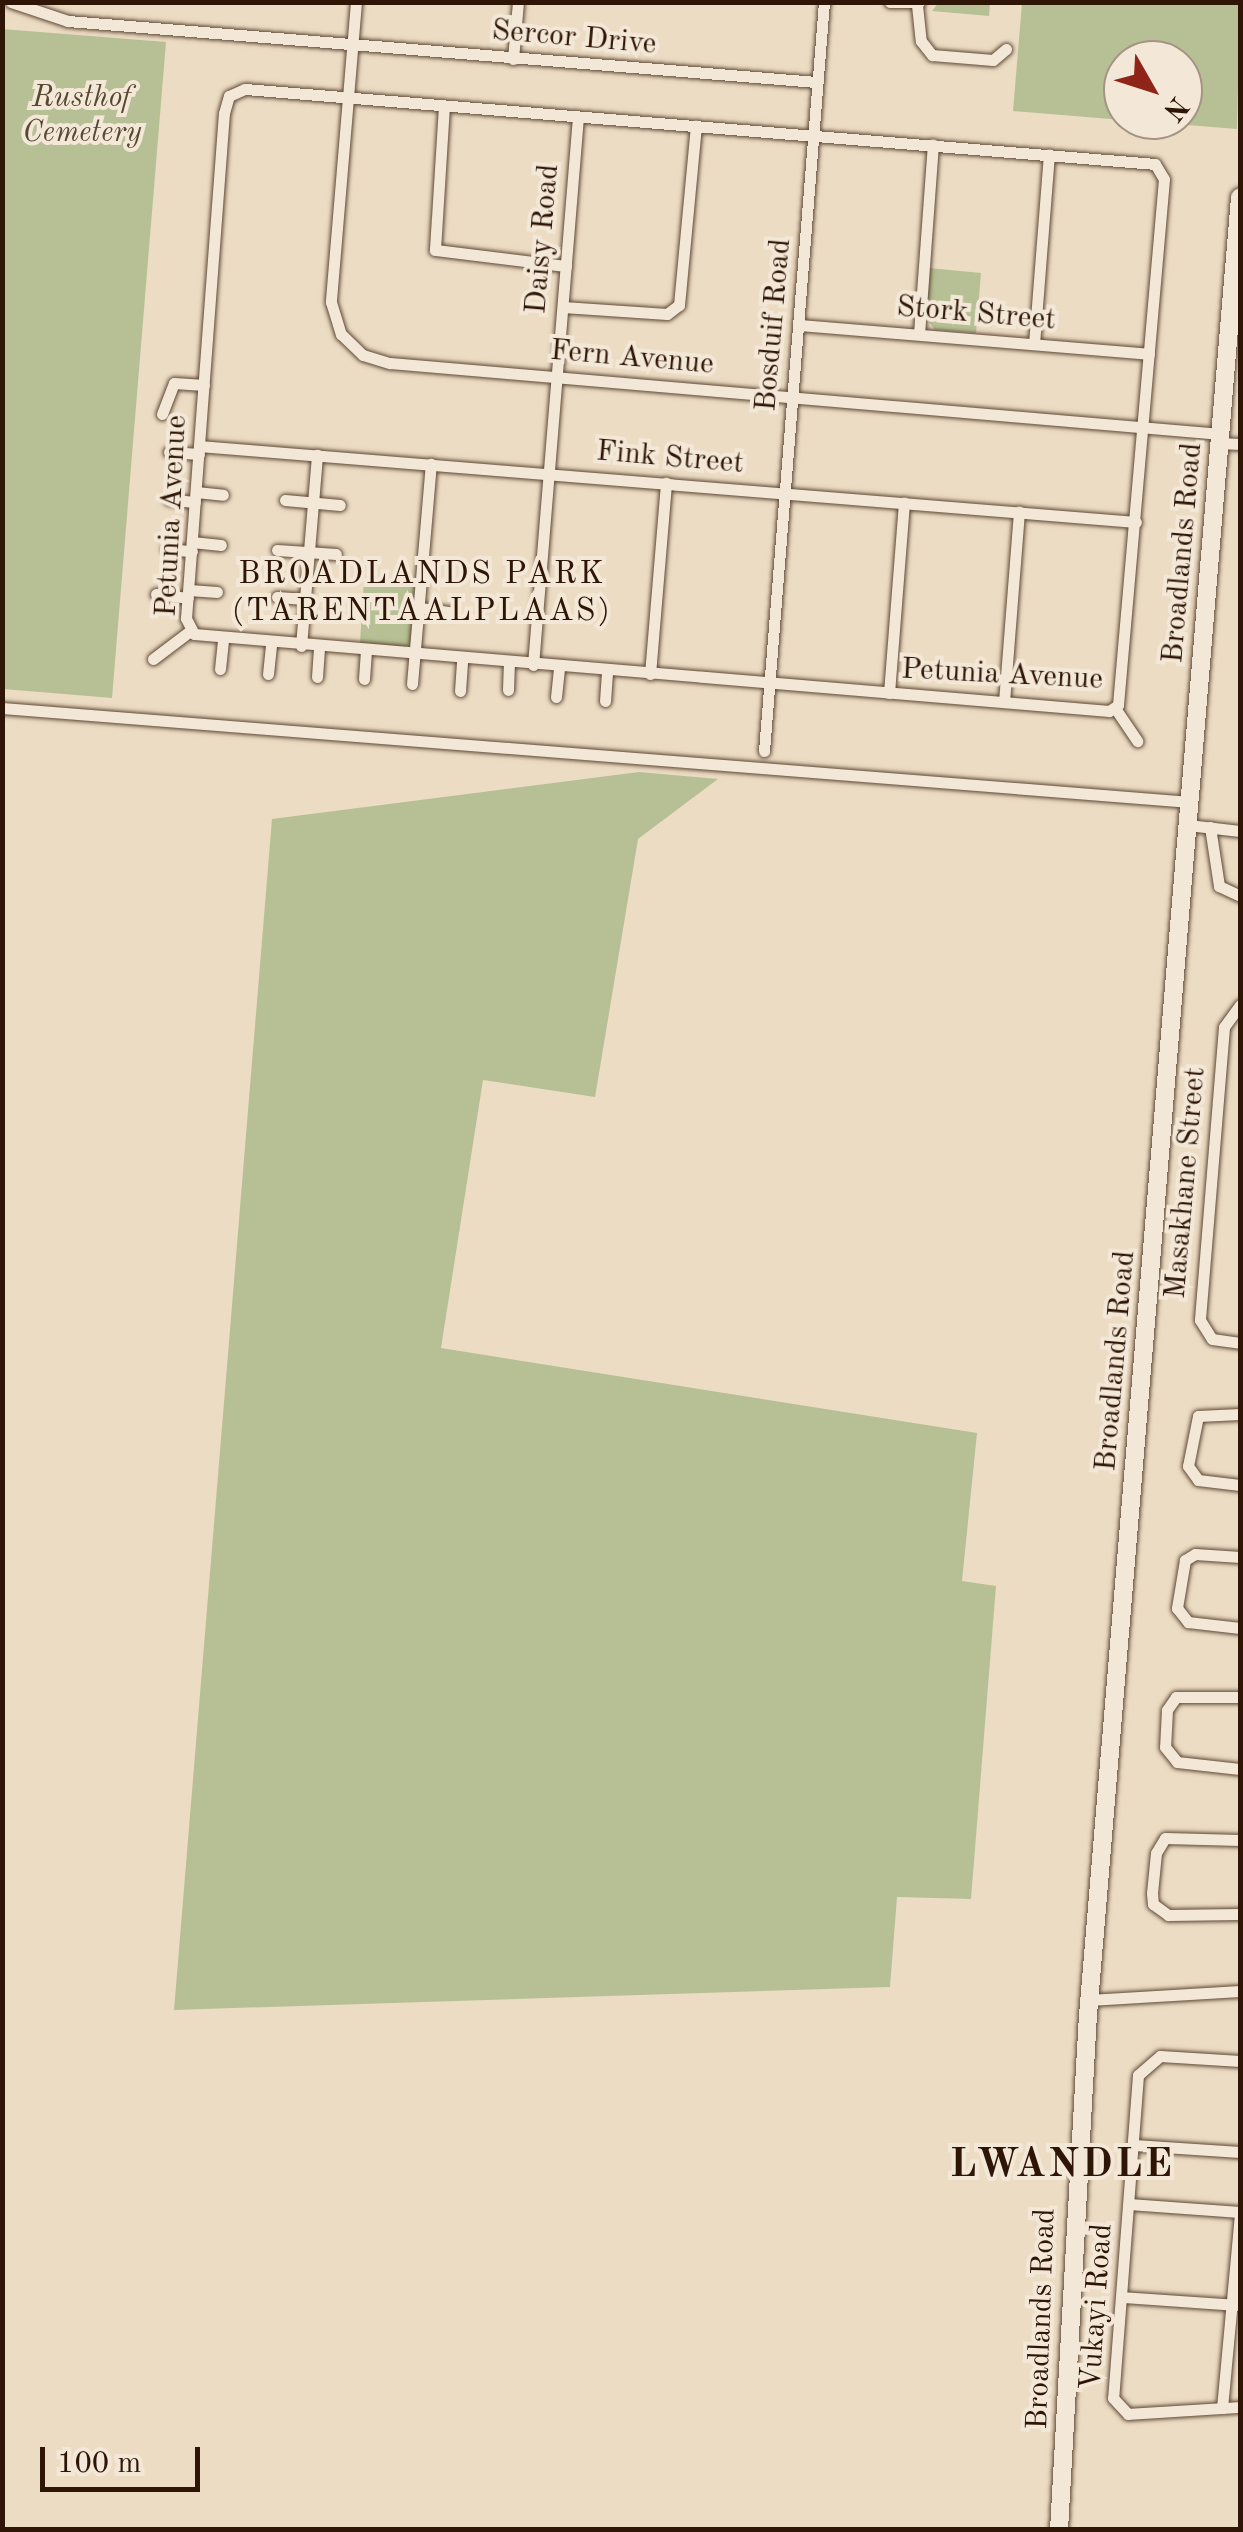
<!DOCTYPE html>
<html>
<head>
<meta charset="utf-8">
<style>
	body { margin:0 }
	#map { position:relative; width:1243px; height:2532px; overflow:hidden; background:#ecdcc3; font-family:"Old Standard TT",serif }
	div>[style] { position:absolute }
	.green>* { inset:0; background:#b7c094 }
	.roads { filter:drop-shadow(0 0 2px #5e4735) drop-shadow(0 0 2px #5e4735) }
	.street>* { height:11px; margin:-5.5px; padding:0 5.5px; transform-origin:5.5px; border-radius:5.5px; background:#f3e8d8 }
	.secondary>* { height:18px; margin:-9px; padding:0 9px; transform-origin:9px; border-radius:9px; background:#f3e8d8 }
	span { translate:-50% -50%; white-space:nowrap; text-align:center; line-height:1.15; -webkit-text-stroke:8px #f3e8d8; paint-order:stroke }
	.street-label { font-size:30px; color:#2e1506 }
	.park-label { font-size:30px; color:#574831; font-style:italic }
	.neighbourhood-label { font-size:32px; color:#2e1506; letter-spacing:2.5px }
	.district-label { font-size:40px; color:#2e1506; font-weight:700; letter-spacing:2.5px }
	.frame { position:absolute; inset:0; border:5px solid #2e1506; pointer-events:none }
	.north { position:absolute; left:1103px; top:40px; width:100px; height:100px; box-sizing:border-box; background:#f3e8d8; border:2px solid #a49484; border-radius:50%; rotate:129deg; font-size:28px; font-weight:700; line-height:40px; text-align:center; color:#2e1506 }
	.north::after { content:''; display:block; margin:auto; width:35px; height:45px; background:#8f2418; clip-path:polygon(50% 0,100% 100%,50% 72%,0 100%) }
	.scale { position:absolute; left:40px; top:2447px; width:160px; height:45px; box-sizing:border-box; border:5px solid #2e1506; border-top:0; padding-left:12px; font-size:30px; line-height:35px; white-space:nowrap; color:#2e1506; -webkit-text-stroke:8px #f3e8d8; paint-order:stroke }
</style>
</head>
<body>
<div id="map">
	<div class="green">
		<div style="clip-path:polygon(939px 2px,990px 3px,989px 16px,932px 11px)"></div>
		<div style="clip-path:polygon(1022px 3px,1240px 3px,1237px 129px,1125px 120px,1183px 120px,1183px 60px,1123px 60px,1123px 120px,1013px 111px)"></div>
		<div style="clip-path:polygon(2px 29px,166px 42px,112px 698px,3px 689px)"></div>
		<div style="clip-path:polygon(929px 268px,981px 273px,976px 333px,935px 330px,926px 318px)"></div>
		<div style="clip-path:polygon(364px 580px,415px 583px,411px 642px,405px 647px,360px 643px)"></div>
		<div style="clip-path:polygon(639px 772px,718px 779px,638px 839px,595px 1097px,483px 1080px,441px 1348px,977px 1433px,962px 1581px,996px 1586px,971px 1899px,897px 1897px,890px 1987px,174px 2010px,272px 819px)"></div>
	</div>
	<div class="roads">
		<div class="street">
			<div style="left:11px;top:2px;width:60px;rotate:18.4deg"></div>
			<div style="left:68px;top:21px;width:750px;rotate:4.66deg"></div>
			<div style="left:356px;top:2px;width:301px;rotate:94.8deg"></div>
			<div style="left:331px;top:302px;width:34px;rotate:73deg"></div>
			<div style="left:341px;top:334px;width:30px;rotate:44deg"></div>
			<div style="left:363px;top:355px;width:28px;rotate:17deg"></div>
			<div style="left:390px;top:363px;width:834px;rotate:4.88deg"></div>
			<div style="left:890px;top:2px;width:29px"></div>
			<div style="left:917px;top:5px;width:36px;rotate:84deg"></div>
			<div style="left:921px;top:41px;width:18px;rotate:52deg"></div>
			<div style="left:932px;top:55px;width:61px;rotate:4.7deg"></div>
			<div style="left:993px;top:60px;width:17px;rotate:-40deg"></div>
			<div style="left:513px;top:59px;width:57px;rotate:-85deg"></div>
			<div style="left:245px;top:89px;width:913px;rotate:4.71deg"></div>
			<div style="left:1155px;top:164px;width:17px;rotate:59deg"></div>
			<div style="left:1164px;top:179px;width:528px;rotate:95deg"></div>
			<div style="left:1118px;top:705px;width:11px;rotate:146deg"></div>
			<div style="left:1109px;top:711px;width:918px;rotate:-175.19deg"></div>
			<div style="left:194px;top:634px;width:18px;rotate:-117deg"></div>
			<div style="left:186px;top:618px;width:506px;rotate:-85.7deg"></div>
			<div style="left:224px;top:113px;width:18px;rotate:-74deg"></div>
			<div style="left:229px;top:96px;width:17px;rotate:-24deg"></div>
			<div style="left:444px;top:106px;width:144px;rotate:93.6deg"></div>
			<div style="left:435px;top:250px;width:132px;rotate:7deg"></div>
			<div style="left:563px;top:307px;width:104px;rotate:3.9deg"></div>
			<div style="left:667px;top:314px;width:15px;rotate:-37deg"></div>
			<div style="left:679px;top:305px;width:180px;rotate:-84.6deg"></div>
			<div style="left:799px;top:325px;width:351px;rotate:4.7deg"></div>
			<div style="left:919px;top:334px;width:190px;rotate:-85.8deg"></div>
			<div style="left:1034px;top:344px;width:190px;rotate:-85.5deg"></div>
			<div style="left:162px;top:414px;width:33px;rotate:-69deg"></div>
			<div style="left:174px;top:383px;width:30px;rotate:4deg"></div>
			<div style="left:1220px;top:443px;width:20px;rotate:3deg"></div>
			<div style="left:199px;top:446px;width:940px;rotate:4.64deg"></div>
			<div style="left:169px;top:452px;width:30px;rotate:4deg"></div>
			<div style="left:196px;top:492px;width:27px;rotate:6deg"></div>
			<div style="left:169px;top:499px;width:26px;rotate:7deg"></div>
			<div style="left:285px;top:500px;width:55px;rotate:5.2deg"></div>
			<div style="left:192px;top:542px;width:29px;rotate:6deg"></div>
			<div style="left:167px;top:549px;width:25px;rotate:5deg"></div>
			<div style="left:277px;top:550px;width:59px;rotate:3.9deg"></div>
			<div style="left:189px;top:590px;width:28px;rotate:4deg"></div>
			<div style="left:156px;top:594px;width:32px;rotate:7deg"></div>
			<div style="left:277px;top:597px;width:28px;rotate:4deg"></div>
			<div style="left:420px;top:608px;width:30px;rotate:8deg"></div>
			<div style="left:301px;top:646px;width:192px;rotate:-85.2deg"></div>
			<div style="left:153px;top:659px;width:46px;rotate:-37.1deg"></div>
			<div style="left:533px;top:665px;width:550px;rotate:-85.31deg"></div>
			<div style="left:220px;top:669px;width:29px;rotate:-84deg"></div>
			<div style="left:268px;top:674px;width:30px;rotate:-84deg"></div>
			<div style="left:650px;top:674px;width:192px;rotate:-85.2deg"></div>
			<div style="left:317px;top:677px;width:29px;rotate:-86deg"></div>
			<div style="left:364px;top:679px;width:27px;rotate:-86deg"></div>
			<div style="left:412px;top:684px;width:221px;rotate:-85.1deg"></div>
			<div style="left:508px;top:690px;width:27px;rotate:-88deg"></div>
			<div style="left:460px;top:691px;width:32px;rotate:-86deg"></div>
			<div style="left:889px;top:693px;width:191px;rotate:-85.5deg"></div>
			<div style="left:556px;top:697px;width:30px;rotate:-84deg"></div>
			<div style="left:605px;top:701px;width:30px;rotate:-86deg"></div>
			<div style="left:1004px;top:702px;width:191px;rotate:-85.5deg"></div>
			<div style="left:2px;top:708px;width:1192px;rotate:4.52deg"></div>
			<div style="left:1115px;top:708px;width:40px;rotate:56deg"></div>
			<div style="left:764px;top:751px;width:751px;rotate:-85.42deg"></div>
			<div style="left:1188px;top:825px;width:52px;rotate:6.6deg"></div>
			<div style="left:1210px;top:827px;width:60px;rotate:81.3deg"></div>
			<div style="left:1219px;top:886px;width:23px;rotate:25deg"></div>
			<div style="left:1240px;top:1005px;width:27px;rotate:126deg"></div>
			<div style="left:1224px;top:1027px;width:294px;rotate:94.7deg"></div>
			<div style="left:1200px;top:1320px;width:22px;rotate:58deg"></div>
			<div style="left:1212px;top:1339px;width:28px;rotate:8deg"></div>
			<div style="left:1240px;top:1414px;width:42px;rotate:177.3deg"></div>
			<div style="left:1198px;top:1416px;width:51px;rotate:101.3deg"></div>
			<div style="left:1188px;top:1466px;width:17px;rotate:54deg"></div>
			<div style="left:1198px;top:1480px;width:42px;rotate:6.8deg"></div>
			<div style="left:1240px;top:1557px;width:45px;rotate:-176.2deg"></div>
			<div style="left:1195px;top:1554px;width:12px;rotate:149deg"></div>
			<div style="left:1185px;top:1560px;width:49px;rotate:99.5deg"></div>
			<div style="left:1177px;top:1608px;width:18px;rotate:52deg"></div>
			<div style="left:1188px;top:1622px;width:52px;rotate:6.6deg"></div>
			<div style="left:1240px;top:1697px;width:64px;rotate:180deg"></div>
			<div style="left:1176px;top:1697px;width:16px;rotate:125deg"></div>
			<div style="left:1167px;top:1710px;width:37px;rotate:93deg"></div>
			<div style="left:1165px;top:1747px;width:19px;rotate:51deg"></div>
			<div style="left:1177px;top:1762px;width:63px;rotate:6.3deg"></div>
			<div style="left:1240px;top:1840px;width:75px;rotate:-178.5deg"></div>
			<div style="left:1165px;top:1838px;width:17px;rotate:121deg"></div>
			<div style="left:1156px;top:1853px;width:40px;rotate:95.7deg"></div>
			<div style="left:1152px;top:1893px;width:11px;rotate:85deg"></div>
			<div style="left:1153px;top:1904px;width:19px;rotate:36deg"></div>
			<div style="left:1168px;top:1915px;width:72px;rotate:-0.8deg"></div>
			<div style="left:1089px;top:2000px;width:151px;rotate:-3.4deg"></div>
			<div style="left:1240px;top:2061px;width:80px;rotate:-176.4deg"></div>
			<div style="left:1160px;top:2056px;width:29px;rotate:139deg"></div>
			<div style="left:1138px;top:2075px;width:324px;rotate:94.4deg"></div>
			<div style="left:1113px;top:2398px;width:22px;rotate:47deg"></div>
			<div style="left:1128px;top:2414px;width:112px;rotate:-3.6deg"></div>
			<div style="left:1134px;top:2145px;width:106px;rotate:3.8deg"></div>
			<div style="left:1129px;top:2204px;width:111px;rotate:4.1deg"></div>
			<div style="left:1122px;top:2297px;width:114px;rotate:4deg"></div>
			<div style="left:1222px;top:2408px;width:195px;rotate:-84.7deg"></div>
		</div>
		<div class="secondary">
			<div style="left:1059px;top:2530px;width:516px;rotate:-86.78deg"></div>
			<div style="left:1088px;top:2015px;width:1824px;rotate:-85.22deg"></div>
		</div>
	</div>
	<div class="street-label">
		<span style="left:574px;top:38px;rotate:5deg">Sercor Drive</span>
		<span style="left:543px;top:239px;rotate:-85deg">Daisy Road</span>
		<span style="left:976px;top:314px;rotate:5deg">Stork Street</span>
		<span style="left:774px;top:325px;rotate:-85deg">Bosduif Road</span>
		<span style="left:632px;top:358px;rotate:5deg">Fern Avenue</span>
		<span style="left:670px;top:458px;rotate:5deg">Fink Street</span>
		<span style="left:172px;top:516px;rotate:-87deg">Petunia Avenue</span>
		<span style="left:1183px;top:553px;rotate:-85deg">Broadlands Road</span>
		<span style="left:1002px;top:675px;rotate:3deg">Petunia Avenue</span>
		<span style="left:1186px;top:1183px;rotate:-85deg">Masakhane Street</span>
		<span style="left:1116px;top:1361px;rotate:-85deg">Broadlands Road</span>
		<span style="left:1097px;top:2307px;rotate:-86deg">Vukayi Road</span>
		<span style="left:1042px;top:2319px;rotate:-88deg">Broadlands Road</span>
	</div>
	<div class="park-label">
		<span style="left:82px;top:115px">Rusthof<br>Cemetery</span>
	</div>
	<div class="neighbourhood-label">
		<span style="left:422px;top:594px">BROADLANDS PARK<br>(TARENTAALPLAAS)</span>
	</div>
	<div class="district-label">
		<span style="left:1062px;top:2166px">LWANDLE</span>
	</div>
	<div class="frame"></div>
	<div class="north">N</div>
	<div class="scale">100 m</div>
</div>
</body>
</html>
